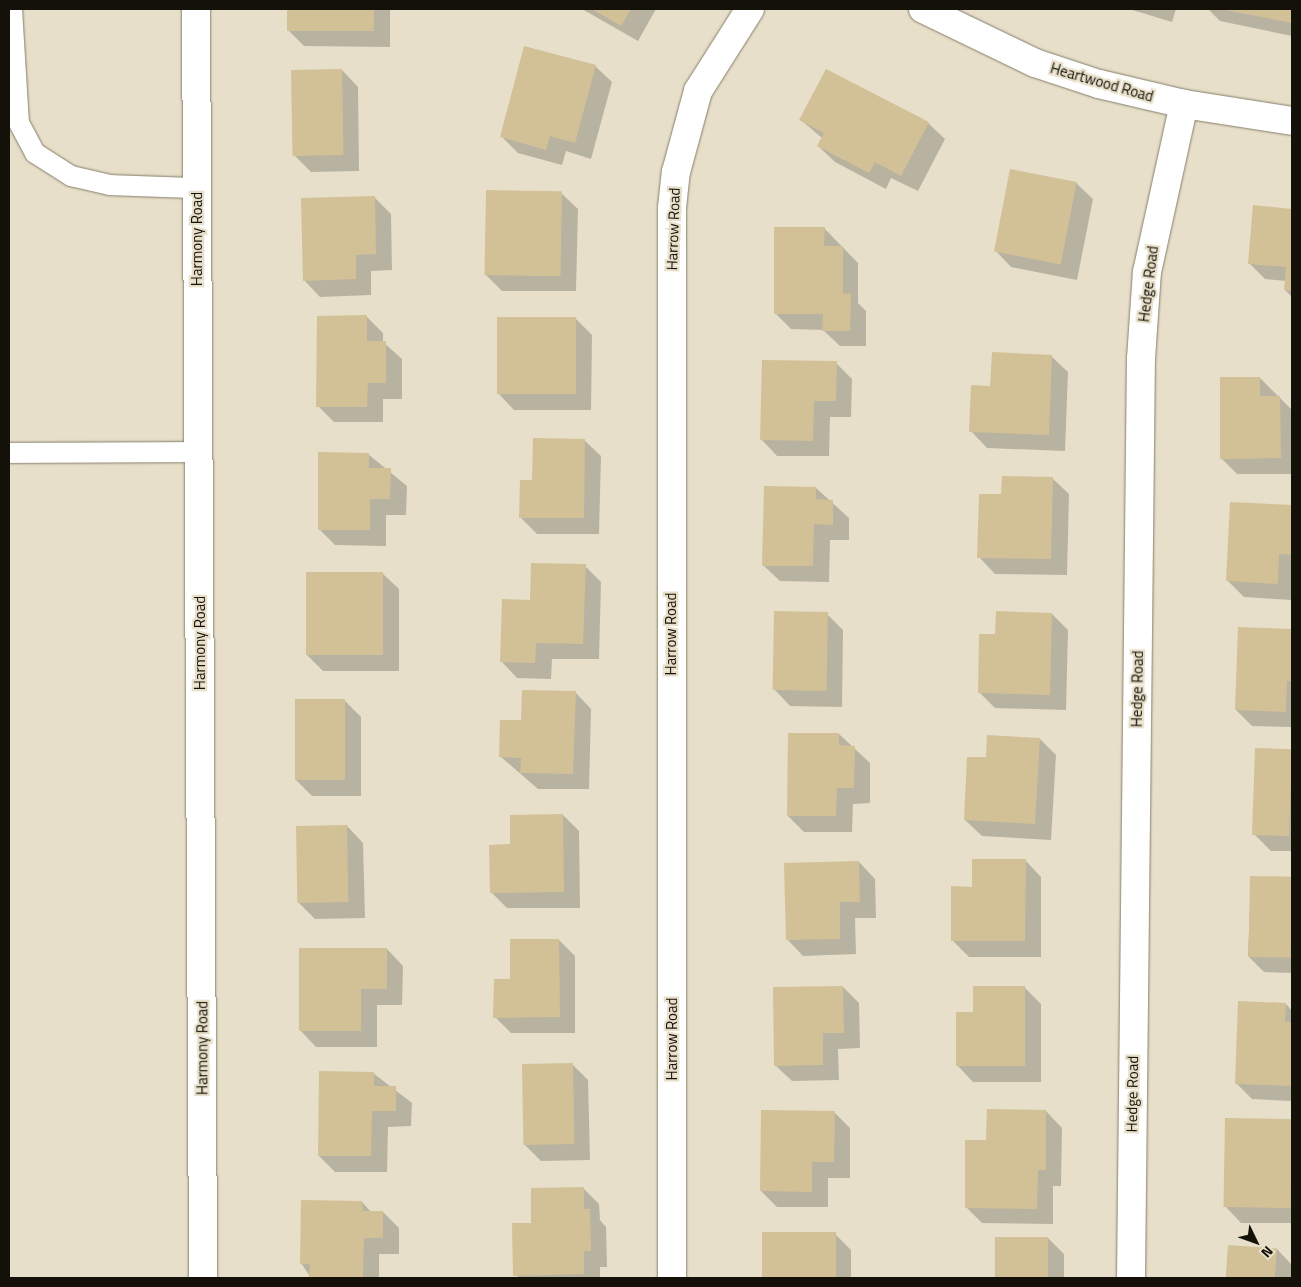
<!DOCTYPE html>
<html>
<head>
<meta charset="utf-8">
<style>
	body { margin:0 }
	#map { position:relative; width:1301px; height:1287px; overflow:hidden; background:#e7dfc9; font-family:"Titillium Web",sans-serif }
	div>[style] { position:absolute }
	.shadow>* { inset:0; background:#0003 }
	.building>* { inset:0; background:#d2c196; transform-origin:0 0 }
	.roads { filter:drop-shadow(0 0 1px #857e6a) drop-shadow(0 0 1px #857e6a) }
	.service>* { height:20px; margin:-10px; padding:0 10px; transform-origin:10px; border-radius:10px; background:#fff }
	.minor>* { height:28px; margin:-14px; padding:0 14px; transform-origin:14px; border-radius:14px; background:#fff }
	span { translate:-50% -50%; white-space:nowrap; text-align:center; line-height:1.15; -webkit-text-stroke:4.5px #e7dfc9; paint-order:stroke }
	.street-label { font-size:15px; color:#141109 }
	.frame { position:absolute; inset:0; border:10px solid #141109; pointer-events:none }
	.north { position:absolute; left:1231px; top:1217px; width:50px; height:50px; -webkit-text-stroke:4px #e7dfc9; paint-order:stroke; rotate:132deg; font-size:14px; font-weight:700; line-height:20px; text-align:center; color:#141109 }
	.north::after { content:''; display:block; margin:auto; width:18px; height:22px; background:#141109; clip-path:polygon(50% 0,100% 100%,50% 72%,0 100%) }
</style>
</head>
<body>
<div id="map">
	<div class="shadow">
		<div style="clip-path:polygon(288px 9px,390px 9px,390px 47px,304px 46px,288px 30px)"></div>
		<div style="clip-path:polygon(582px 9px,656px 9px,638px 41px)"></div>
		<div style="clip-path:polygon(1129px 9px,1176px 9px,1172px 22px)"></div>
		<div style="clip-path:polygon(1208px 9px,1292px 9px,1292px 36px,1220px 21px)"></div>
		<div style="clip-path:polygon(595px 66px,612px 82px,591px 159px,566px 151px,562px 165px,518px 153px,501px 136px)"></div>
		<div style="clip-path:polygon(342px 70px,358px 87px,359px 171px,311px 172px,295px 156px)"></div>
		<div style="clip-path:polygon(801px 120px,928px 123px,945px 139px,918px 191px,891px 178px,886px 189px,835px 162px,818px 146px,822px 138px)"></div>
		<div style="clip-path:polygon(1076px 183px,1093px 199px,1077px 280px,1011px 267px,995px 250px)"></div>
		<div style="clip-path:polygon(561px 193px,578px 209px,576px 291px,502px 291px,485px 274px)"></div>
		<div style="clip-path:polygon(375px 198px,391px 214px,392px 270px,371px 271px,371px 295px,320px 297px,304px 280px)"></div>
		<div style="clip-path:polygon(1254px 207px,1292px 210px,1292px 297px,1285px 290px,1286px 281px,1265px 279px,1249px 263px)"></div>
		<div style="clip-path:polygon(824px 228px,858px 263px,858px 303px,866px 311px,866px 346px,840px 346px,823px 330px,791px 329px,775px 313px)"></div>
		<div style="clip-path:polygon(367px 317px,383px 333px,383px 342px,402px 359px,402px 399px,383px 399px,383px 422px,334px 422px,318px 406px)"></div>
		<div style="clip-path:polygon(576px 319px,592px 335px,591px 410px,514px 410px,498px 393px)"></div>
		<div style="clip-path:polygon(1051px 356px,1068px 372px,1065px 451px,987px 448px,971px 431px,992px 387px)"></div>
		<div style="clip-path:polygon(836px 363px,852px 379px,851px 417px,830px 417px,829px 456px,777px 456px,761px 439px)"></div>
		<div style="clip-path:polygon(1260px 378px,1292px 410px,1292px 474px,1237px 474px,1221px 458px)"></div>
		<div style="clip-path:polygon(584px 440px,601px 456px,599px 534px,537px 534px,520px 517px)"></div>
		<div style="clip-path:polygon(368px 454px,407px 486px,406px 515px,386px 515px,386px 546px,335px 545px,319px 529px)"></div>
		<div style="clip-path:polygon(1052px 478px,1069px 494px,1067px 575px,995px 574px,979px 557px,1003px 496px)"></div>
		<div style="clip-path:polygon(816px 488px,849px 518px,849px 540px,830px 540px,829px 582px,780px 581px,763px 565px)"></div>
		<div style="clip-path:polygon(1231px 504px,1292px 506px,1292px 600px,1244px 597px,1228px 581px)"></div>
		<div style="clip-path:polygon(585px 566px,601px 582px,599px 659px,552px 659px,551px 679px,517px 678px,501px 661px,531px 601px)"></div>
		<div style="clip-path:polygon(382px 573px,399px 589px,399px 671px,323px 671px,307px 655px)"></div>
		<div style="clip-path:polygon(827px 614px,843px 630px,842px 707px,790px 706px,774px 689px)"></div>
		<div style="clip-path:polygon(1052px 614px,1068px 630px,1066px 710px,995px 708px,979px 692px,996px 636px)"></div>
		<div style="clip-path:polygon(1290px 630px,1292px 727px,1252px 726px,1236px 710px)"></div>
		<div style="clip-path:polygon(575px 692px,591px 709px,589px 789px,538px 789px,501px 757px,522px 722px)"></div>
		<div style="clip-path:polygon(345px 701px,361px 717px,361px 796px,312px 796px,296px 780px)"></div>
		<div style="clip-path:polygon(839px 734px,870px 763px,870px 803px,853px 804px,852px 832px,804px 832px,788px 816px)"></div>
		<div style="clip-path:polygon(1040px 739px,1056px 755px,1051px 840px,982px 836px,965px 820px,987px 759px)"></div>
		<div style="clip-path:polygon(1256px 750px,1292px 750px,1292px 851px,1271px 851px,1255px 835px)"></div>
		<div style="clip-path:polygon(563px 815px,579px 831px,580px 908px,507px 908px,491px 892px,512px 845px)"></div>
		<div style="clip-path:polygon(347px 826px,363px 843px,365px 918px,315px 919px,299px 903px)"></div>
		<div style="clip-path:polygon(1025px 860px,1041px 877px,1041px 957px,969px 957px,953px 941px,973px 888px)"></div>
		<div style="clip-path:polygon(859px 862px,875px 879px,876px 918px,855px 918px,856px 954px,803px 956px,787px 939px)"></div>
		<div style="clip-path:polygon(1251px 877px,1292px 879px,1292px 973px,1264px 972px,1248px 956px)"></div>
		<div style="clip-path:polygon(559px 940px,575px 956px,575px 1033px,511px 1033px,495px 1017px)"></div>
		<div style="clip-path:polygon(387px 949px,403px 966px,402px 1005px,377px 1005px,377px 1047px,316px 1047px,300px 1030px)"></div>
		<div style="clip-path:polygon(843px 987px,859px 1003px,860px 1048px,838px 1049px,839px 1080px,792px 1081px,775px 1065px)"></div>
		<div style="clip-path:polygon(1025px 988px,1041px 1004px,1041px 1082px,973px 1082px,957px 1065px,974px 1013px)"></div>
		<div style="clip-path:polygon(1286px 1004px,1292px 1011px,1292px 1101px,1252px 1099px,1236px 1083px)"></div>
		<div style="clip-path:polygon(572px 1064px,588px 1080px,590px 1160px,541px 1161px,524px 1144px)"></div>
		<div style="clip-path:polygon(373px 1073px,412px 1103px,411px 1126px,388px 1127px,387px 1172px,335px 1172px,319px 1156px)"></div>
		<div style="clip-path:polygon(1046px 1111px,1062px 1128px,1061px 1186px,1053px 1186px,1053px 1224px,982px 1223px,966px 1207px,987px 1141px)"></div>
		<div style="clip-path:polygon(834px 1112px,850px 1128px,850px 1178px,828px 1178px,828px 1207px,777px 1207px,761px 1191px)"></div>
		<div style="clip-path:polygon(1226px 1119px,1292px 1120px,1292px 1223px,1241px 1223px,1225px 1206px)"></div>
		<div style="clip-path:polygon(583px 1188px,599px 1204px,600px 1220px,606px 1227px,607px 1267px,600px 1267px,600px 1278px,517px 1278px,532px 1224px)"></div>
		<div style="clip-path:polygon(362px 1202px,371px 1212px,383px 1212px,399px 1228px,399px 1254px,379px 1254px,379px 1278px,311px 1278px,301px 1263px)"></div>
		<div style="clip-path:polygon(763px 1234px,835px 1234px,851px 1250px,851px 1278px,763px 1278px)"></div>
		<div style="clip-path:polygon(997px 1238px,1048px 1238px,1064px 1254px,1064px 1278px,996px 1278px)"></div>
		<div style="clip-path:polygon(1229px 1247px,1277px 1249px,1292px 1265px,1292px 1278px,1227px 1278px)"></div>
	</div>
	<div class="building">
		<div style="left:287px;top:9px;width:87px;height:22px"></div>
		<div style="clip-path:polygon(592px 9px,631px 9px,621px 26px)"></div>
		<div style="clip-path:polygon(1225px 9px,1292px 9px,1292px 23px,1225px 10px)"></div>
		<div style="clip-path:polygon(524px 46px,596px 65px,575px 143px,550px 136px,546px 150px,500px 137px)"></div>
		<div style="left:342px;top:69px;width:86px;height:51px;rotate:89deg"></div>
		<div style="clip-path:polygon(826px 69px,929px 122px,901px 176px,875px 162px,869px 173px,817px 146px,824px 133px,799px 120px)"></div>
		<div style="left:1010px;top:169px;width:68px;height:84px;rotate:11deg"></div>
		<div style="left:486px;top:190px;width:76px;height:85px;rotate:1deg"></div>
		<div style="clip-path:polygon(375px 196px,376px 254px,356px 255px,356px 279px,303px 281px,301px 198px)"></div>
		<div style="clip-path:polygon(1253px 205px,1292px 209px,1292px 291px,1284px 290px,1286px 267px,1248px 264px)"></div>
		<div style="clip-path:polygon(774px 227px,825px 227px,824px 246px,843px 246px,843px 294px,851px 293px,850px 331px,822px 331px,823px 314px,774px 314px)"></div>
		<div style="clip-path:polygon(367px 315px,367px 341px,386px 341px,386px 383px,368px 383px,367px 407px,316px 407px,317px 316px)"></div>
		<div style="left:497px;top:317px;width:79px;height:77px"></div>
		<div style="clip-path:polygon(992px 352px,1052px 355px,1049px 435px,969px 432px,971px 385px,990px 386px)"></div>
		<div style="clip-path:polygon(762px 360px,837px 361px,836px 401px,814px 401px,813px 441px,760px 440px)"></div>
		<div style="clip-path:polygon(1220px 377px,1260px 377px,1260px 396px,1280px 396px,1281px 458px,1220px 459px)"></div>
		<div style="clip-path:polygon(533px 438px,585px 439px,584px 518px,519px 518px,520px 480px,532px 480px)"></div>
		<div style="clip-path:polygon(318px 452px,369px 453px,369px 468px,391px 468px,390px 499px,370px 499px,370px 530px,318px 530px)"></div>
		<div style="clip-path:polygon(1002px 476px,1053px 477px,1051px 559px,977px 558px,979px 494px,1001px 494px)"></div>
		<div style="clip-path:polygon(764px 486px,816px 487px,816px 499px,833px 500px,833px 525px,814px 524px,813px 566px,762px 566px)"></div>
		<div style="clip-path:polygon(1230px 502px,1292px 505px,1292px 555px,1279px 554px,1278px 584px,1226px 581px)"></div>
		<div style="clip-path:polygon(531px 563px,586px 564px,583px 644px,536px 643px,535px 663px,500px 662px,502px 599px,530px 600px)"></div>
		<div style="left:306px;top:572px;width:77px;height:83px"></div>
		<div style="left:774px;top:611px;width:54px;height:79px;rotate:1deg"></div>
		<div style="clip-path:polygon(996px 611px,1052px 613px,1050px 695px,978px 693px,979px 634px,995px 634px)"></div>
		<div style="clip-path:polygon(1238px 627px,1291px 629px,1292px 681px,1287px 681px,1286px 712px,1235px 710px)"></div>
		<div style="clip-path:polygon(522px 690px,576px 691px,573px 774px,520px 773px,521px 758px,499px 757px,500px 720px,521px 720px)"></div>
		<div style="left:295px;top:699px;width:50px;height:81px"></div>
		<div style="clip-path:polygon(788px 733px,839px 733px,839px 745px,855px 746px,854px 788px,837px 788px,836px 816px,787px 816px)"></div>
		<div style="clip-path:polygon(987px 735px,1040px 738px,1035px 824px,964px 820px,967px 757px,986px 757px)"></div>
		<div style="left:1255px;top:748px;width:37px;height:87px;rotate:2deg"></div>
		<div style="clip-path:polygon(563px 814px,564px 892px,490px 893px,489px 845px,510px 844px,510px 815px)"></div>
		<div style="left:347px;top:825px;width:77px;height:51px;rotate:89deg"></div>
		<div style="clip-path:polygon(972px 859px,1026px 859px,1025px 941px,951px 941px,951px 886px,972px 887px)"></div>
		<div style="clip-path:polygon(859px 861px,860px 902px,840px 902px,840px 939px,786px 940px,784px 863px)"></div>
		<div style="left:1250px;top:876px;width:42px;height:81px;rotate:1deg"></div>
		<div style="clip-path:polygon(510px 939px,559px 939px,560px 1017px,493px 1018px,494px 979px,510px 979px)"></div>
		<div style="clip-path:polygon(299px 948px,387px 948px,387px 989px,361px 989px,361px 1031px,299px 1031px)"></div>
		<div style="clip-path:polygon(843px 986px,844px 1033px,823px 1033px,823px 1065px,774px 1066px,773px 987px)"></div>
		<div style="clip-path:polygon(973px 986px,1025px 986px,1025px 1066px,956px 1066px,956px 1012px,973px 1012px)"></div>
		<div style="clip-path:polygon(1238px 1001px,1286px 1003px,1285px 1022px,1292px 1022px,1292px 1086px,1235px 1084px)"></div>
		<div style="left:573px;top:1063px;width:81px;height:51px;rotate:89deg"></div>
		<div style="clip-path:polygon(319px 1071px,374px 1072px,374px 1086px,396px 1086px,396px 1111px,372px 1111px,371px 1156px,318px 1156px)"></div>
		<div style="clip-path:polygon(987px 1109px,1046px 1110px,1046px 1170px,1038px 1170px,1037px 1209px,965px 1208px,965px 1140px,986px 1140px)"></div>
		<div style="clip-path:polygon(761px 1110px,835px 1111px,834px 1162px,812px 1162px,812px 1192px,760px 1191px)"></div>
		<div style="left:1225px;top:1118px;width:67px;height:89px;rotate:1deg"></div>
		<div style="clip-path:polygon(584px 1187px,584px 1209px,590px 1209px,591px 1251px,584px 1251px,584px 1274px,513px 1276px,512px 1223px,531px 1223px,531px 1188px)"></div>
		<div style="clip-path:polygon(301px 1200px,362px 1201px,363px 1211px,383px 1211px,383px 1238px,364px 1238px,363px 1278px,309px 1278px,310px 1264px,300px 1264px)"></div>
		<div style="left:762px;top:1232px;width:74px;height:46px"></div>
		<div style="left:995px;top:1237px;width:53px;height:41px"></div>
		<div style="left:1228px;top:1245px;width:49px;height:33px;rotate:4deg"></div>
	</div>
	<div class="roads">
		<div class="service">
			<div style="left:12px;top:9px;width:114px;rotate:86.5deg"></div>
			<div style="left:19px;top:123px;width:34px;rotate:62deg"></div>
			<div style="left:35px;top:153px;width:43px;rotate:32.6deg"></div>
			<div style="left:71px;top:176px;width:40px;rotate:13deg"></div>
			<div style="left:110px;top:185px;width:87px;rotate:2deg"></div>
			<div style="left:9px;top:453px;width:190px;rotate:-0.3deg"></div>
		</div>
		<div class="minor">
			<div style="left:196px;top:9px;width:1269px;rotate:89.68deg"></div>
			<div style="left:923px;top:9px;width:124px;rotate:25.7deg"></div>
			<div style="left:1035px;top:63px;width:67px;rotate:18.2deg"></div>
			<div style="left:1099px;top:84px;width:87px;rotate:13.2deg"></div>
			<div style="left:1184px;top:104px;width:109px;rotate:8.9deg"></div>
			<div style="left:672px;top:1278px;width:1070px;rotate:-90deg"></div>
			<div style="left:672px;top:208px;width:36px;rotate:-84deg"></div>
			<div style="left:676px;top:172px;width:84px;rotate:-74.8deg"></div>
			<div style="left:698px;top:91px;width:97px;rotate:-57.6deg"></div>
			<div style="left:1131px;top:1278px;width:919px;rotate:-89.38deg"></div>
			<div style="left:1141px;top:359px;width:87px;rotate:-86.1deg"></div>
			<div style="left:1147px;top:272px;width:172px;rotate:-77.6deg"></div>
		</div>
	</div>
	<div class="street-label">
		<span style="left:1102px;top:82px;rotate:16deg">Heartwood Road</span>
		<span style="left:673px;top:229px;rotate:-88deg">Harrow Road</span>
		<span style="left:197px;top:239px;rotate:-90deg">Harmony Road</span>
		<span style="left:1148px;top:284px;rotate:-83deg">Hedge Road</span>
		<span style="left:671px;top:634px;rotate:-90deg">Harrow Road</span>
		<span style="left:200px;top:643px;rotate:-90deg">Harmony Road</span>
		<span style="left:1137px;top:689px;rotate:-89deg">Hedge Road</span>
		<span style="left:672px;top:1039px;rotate:-90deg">Harrow Road</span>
		<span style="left:202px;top:1048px;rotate:-90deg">Harmony Road</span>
		<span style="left:1132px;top:1094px;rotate:-89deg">Hedge Road</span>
	</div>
	<div class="frame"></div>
	<div class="north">N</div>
</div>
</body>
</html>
